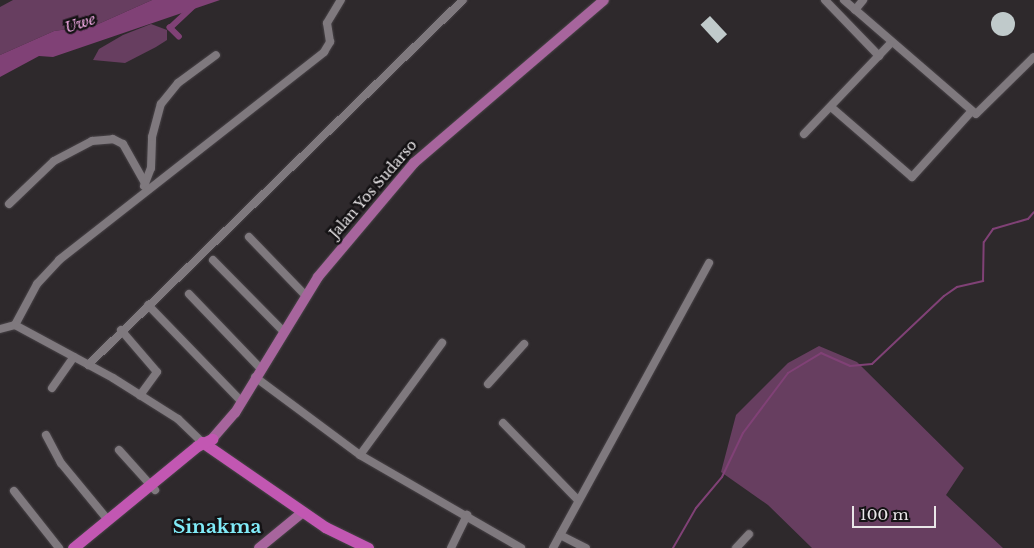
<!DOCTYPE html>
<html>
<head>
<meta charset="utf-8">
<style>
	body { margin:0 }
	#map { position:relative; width:1034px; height:548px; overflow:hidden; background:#2e292c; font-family:"Libre Baskerville",serif }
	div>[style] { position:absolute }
	.green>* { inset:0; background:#673e60 }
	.water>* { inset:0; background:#804176 }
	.stream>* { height:2px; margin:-1px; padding:0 1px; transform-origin:1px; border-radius:1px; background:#804176 }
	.canal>* { height:5.5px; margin:-2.75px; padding:0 2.75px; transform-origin:2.75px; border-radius:2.75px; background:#804176 }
	.building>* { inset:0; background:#c0cacb; transform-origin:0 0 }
	.round { border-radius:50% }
	.roads { filter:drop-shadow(0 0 1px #494448) drop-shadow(0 0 1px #494448) }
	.minor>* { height:8px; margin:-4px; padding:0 4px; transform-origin:4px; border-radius:4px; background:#7f797e }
	.major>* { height:10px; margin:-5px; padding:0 5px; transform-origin:5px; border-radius:5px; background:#a7659d }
	.highway>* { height:11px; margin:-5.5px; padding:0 5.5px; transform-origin:5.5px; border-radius:5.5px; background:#c257b2 }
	span { translate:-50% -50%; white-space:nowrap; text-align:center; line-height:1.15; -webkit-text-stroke:5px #141214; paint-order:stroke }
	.street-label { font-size:14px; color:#e9e6e8 }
	.water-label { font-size:15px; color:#f6ade9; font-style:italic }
	.district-label { font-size:19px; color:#80ebf8; font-weight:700 }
	.scale { position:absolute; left:852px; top:506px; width:84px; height:22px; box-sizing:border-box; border:2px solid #e9e6e8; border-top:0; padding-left:6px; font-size:15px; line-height:18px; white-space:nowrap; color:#e9e6e8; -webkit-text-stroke:4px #141214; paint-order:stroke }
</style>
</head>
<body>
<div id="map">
	<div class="green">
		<div style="clip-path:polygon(13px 0,152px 0,96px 25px,54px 31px,0 55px,0 7px)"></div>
		<div style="clip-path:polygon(151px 24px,167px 30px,167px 40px,156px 47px,125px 63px,93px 60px,99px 49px,123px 35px)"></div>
		<div style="clip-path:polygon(819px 346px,857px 362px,964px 468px,946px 495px,1003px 548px,812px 548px,768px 505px,721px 472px,736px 415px,788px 363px)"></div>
	</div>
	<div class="water">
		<div style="clip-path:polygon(152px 0,220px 0,53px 57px,39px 56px,0 77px,0 55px,54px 31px,96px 25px)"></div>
	</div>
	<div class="stream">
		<div style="left:673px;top:548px;width:46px;rotate:-60.1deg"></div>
		<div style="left:696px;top:508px;width:40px;rotate:-50deg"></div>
		<div style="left:722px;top:477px;width:49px;rotate:-64.5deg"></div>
		<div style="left:743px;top:433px;width:75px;rotate:-53.1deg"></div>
		<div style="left:788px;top:373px;width:39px;rotate:-31deg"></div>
		<div style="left:821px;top:353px;width:32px;rotate:24deg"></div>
		<div style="left:850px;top:366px;width:22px;rotate:-5deg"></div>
		<div style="left:872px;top:364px;width:99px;rotate:-43.4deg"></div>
		<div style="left:944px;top:296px;width:16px;rotate:-35deg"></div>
		<div style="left:957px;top:287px;width:27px;rotate:-13deg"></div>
		<div style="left:983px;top:281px;width:39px;rotate:-89deg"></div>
		<div style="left:984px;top:242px;width:16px;rotate:-55deg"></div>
		<div style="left:993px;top:229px;width:36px;rotate:-16deg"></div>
		<div style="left:1028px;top:219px;width:9px;rotate:-49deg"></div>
	</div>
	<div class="canal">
		<div style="left:179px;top:37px;width:13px;rotate:-135deg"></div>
		<div style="left:170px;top:28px;width:38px;rotate:-43deg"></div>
	</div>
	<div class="building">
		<div class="round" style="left:991px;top:12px;width:24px;height:24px"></div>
		<div style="left:710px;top:16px;width:25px;height:13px;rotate:47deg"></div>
	</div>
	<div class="roads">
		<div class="minor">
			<div style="left:825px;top:0;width:78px;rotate:46deg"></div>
			<div style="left:844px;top:0;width:174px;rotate:40.8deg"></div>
			<div style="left:976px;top:114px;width:81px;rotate:-44.5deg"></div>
			<div style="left:855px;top:10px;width:13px;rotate:-51deg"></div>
			<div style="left:831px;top:107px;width:107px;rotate:40.8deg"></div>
			<div style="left:912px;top:177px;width:88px;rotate:-47.8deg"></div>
			<div style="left:804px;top:134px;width:124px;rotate:-46.3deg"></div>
			<div style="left:144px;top:186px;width:19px;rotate:-69deg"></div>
			<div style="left:151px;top:168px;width:31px;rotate:-88deg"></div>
			<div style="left:152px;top:137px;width:34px;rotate:-75deg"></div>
			<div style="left:161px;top:104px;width:27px;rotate:-51deg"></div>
			<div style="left:178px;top:83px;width:47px;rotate:-36.4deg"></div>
			<div style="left:9px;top:204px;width:62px;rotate:-43.7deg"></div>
			<div style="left:54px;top:161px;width:43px;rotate:-27.8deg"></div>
			<div style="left:92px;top:141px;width:21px;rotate:-5deg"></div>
			<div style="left:113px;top:139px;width:11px;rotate:27deg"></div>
			<div style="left:123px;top:144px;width:45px;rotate:60.6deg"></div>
			<div style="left:249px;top:237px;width:81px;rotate:46deg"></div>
			<div style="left:213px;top:260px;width:98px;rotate:45.4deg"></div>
			<div style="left:189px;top:294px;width:103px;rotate:46.2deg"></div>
			<div style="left:148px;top:305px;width:134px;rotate:45.9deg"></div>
			<div style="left:15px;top:325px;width:47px;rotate:-61.8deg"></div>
			<div style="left:37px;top:284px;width:33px;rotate:-47deg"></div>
			<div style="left:59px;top:260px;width:337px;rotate:-38.1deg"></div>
			<div style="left:324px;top:52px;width:12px;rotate:-59deg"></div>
			<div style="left:330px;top:42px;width:19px;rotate:-99deg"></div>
			<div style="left:327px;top:23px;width:27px;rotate:-59deg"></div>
			<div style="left:0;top:329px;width:16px;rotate:-15deg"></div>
			<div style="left:15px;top:325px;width:111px;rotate:28.4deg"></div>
			<div style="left:113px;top:378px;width:77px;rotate:32.2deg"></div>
			<div style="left:178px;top:419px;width:33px;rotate:44deg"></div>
			<div style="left:121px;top:330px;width:55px;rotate:49.4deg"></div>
			<div style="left:157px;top:372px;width:29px;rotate:126deg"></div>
			<div style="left:88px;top:365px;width:523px;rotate:-44.23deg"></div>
			<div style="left:255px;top:377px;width:131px;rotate:36.6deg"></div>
			<div style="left:360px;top:455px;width:186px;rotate:30deg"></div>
			<div style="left:488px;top:384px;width:54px;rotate:-48deg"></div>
			<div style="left:52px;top:388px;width:38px;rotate:-55deg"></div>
			<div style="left:503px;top:423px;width:107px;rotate:45.8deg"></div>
			<div style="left:46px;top:435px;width:32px;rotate:62deg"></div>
			<div style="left:61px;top:463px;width:74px;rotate:50.5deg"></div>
			<div style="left:119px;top:450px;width:54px;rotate:48deg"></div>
			<div style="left:360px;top:455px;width:139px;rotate:-53.8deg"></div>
			<div style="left:14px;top:491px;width:73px;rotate:51.7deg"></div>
			<div style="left:560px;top:535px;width:29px;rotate:27deg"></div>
			<div style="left:451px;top:548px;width:37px;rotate:-64deg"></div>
			<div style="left:553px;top:548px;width:325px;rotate:-61.3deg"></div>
			<div style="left:736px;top:548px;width:19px;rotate:-47deg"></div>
		</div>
		<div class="major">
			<div style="left:212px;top:439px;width:35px;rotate:-49deg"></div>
			<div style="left:235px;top:413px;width:159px;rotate:-58.6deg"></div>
			<div style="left:318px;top:277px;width:149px;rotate:-49.9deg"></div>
			<div style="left:414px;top:163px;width:250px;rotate:-40.6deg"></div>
			<div style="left:259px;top:548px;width:57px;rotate:-39.3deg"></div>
		</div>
		<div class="highway">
			<div style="left:202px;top:442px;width:150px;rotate:34.6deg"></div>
			<div style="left:325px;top:527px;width:48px;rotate:26deg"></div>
			<div style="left:73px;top:548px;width:161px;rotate:-39.4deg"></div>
			<div style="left:197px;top:446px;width:17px;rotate:-25deg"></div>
		</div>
	</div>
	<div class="street-label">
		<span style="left:373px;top:189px;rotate:-49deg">Jalan Yos Sudarso</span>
	</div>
	<div class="water-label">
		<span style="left:80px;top:23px;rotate:-18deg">Uwe</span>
	</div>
	<div class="district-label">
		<span style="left:217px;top:527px">Sinakma</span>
	</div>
	<div class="scale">100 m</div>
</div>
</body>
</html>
